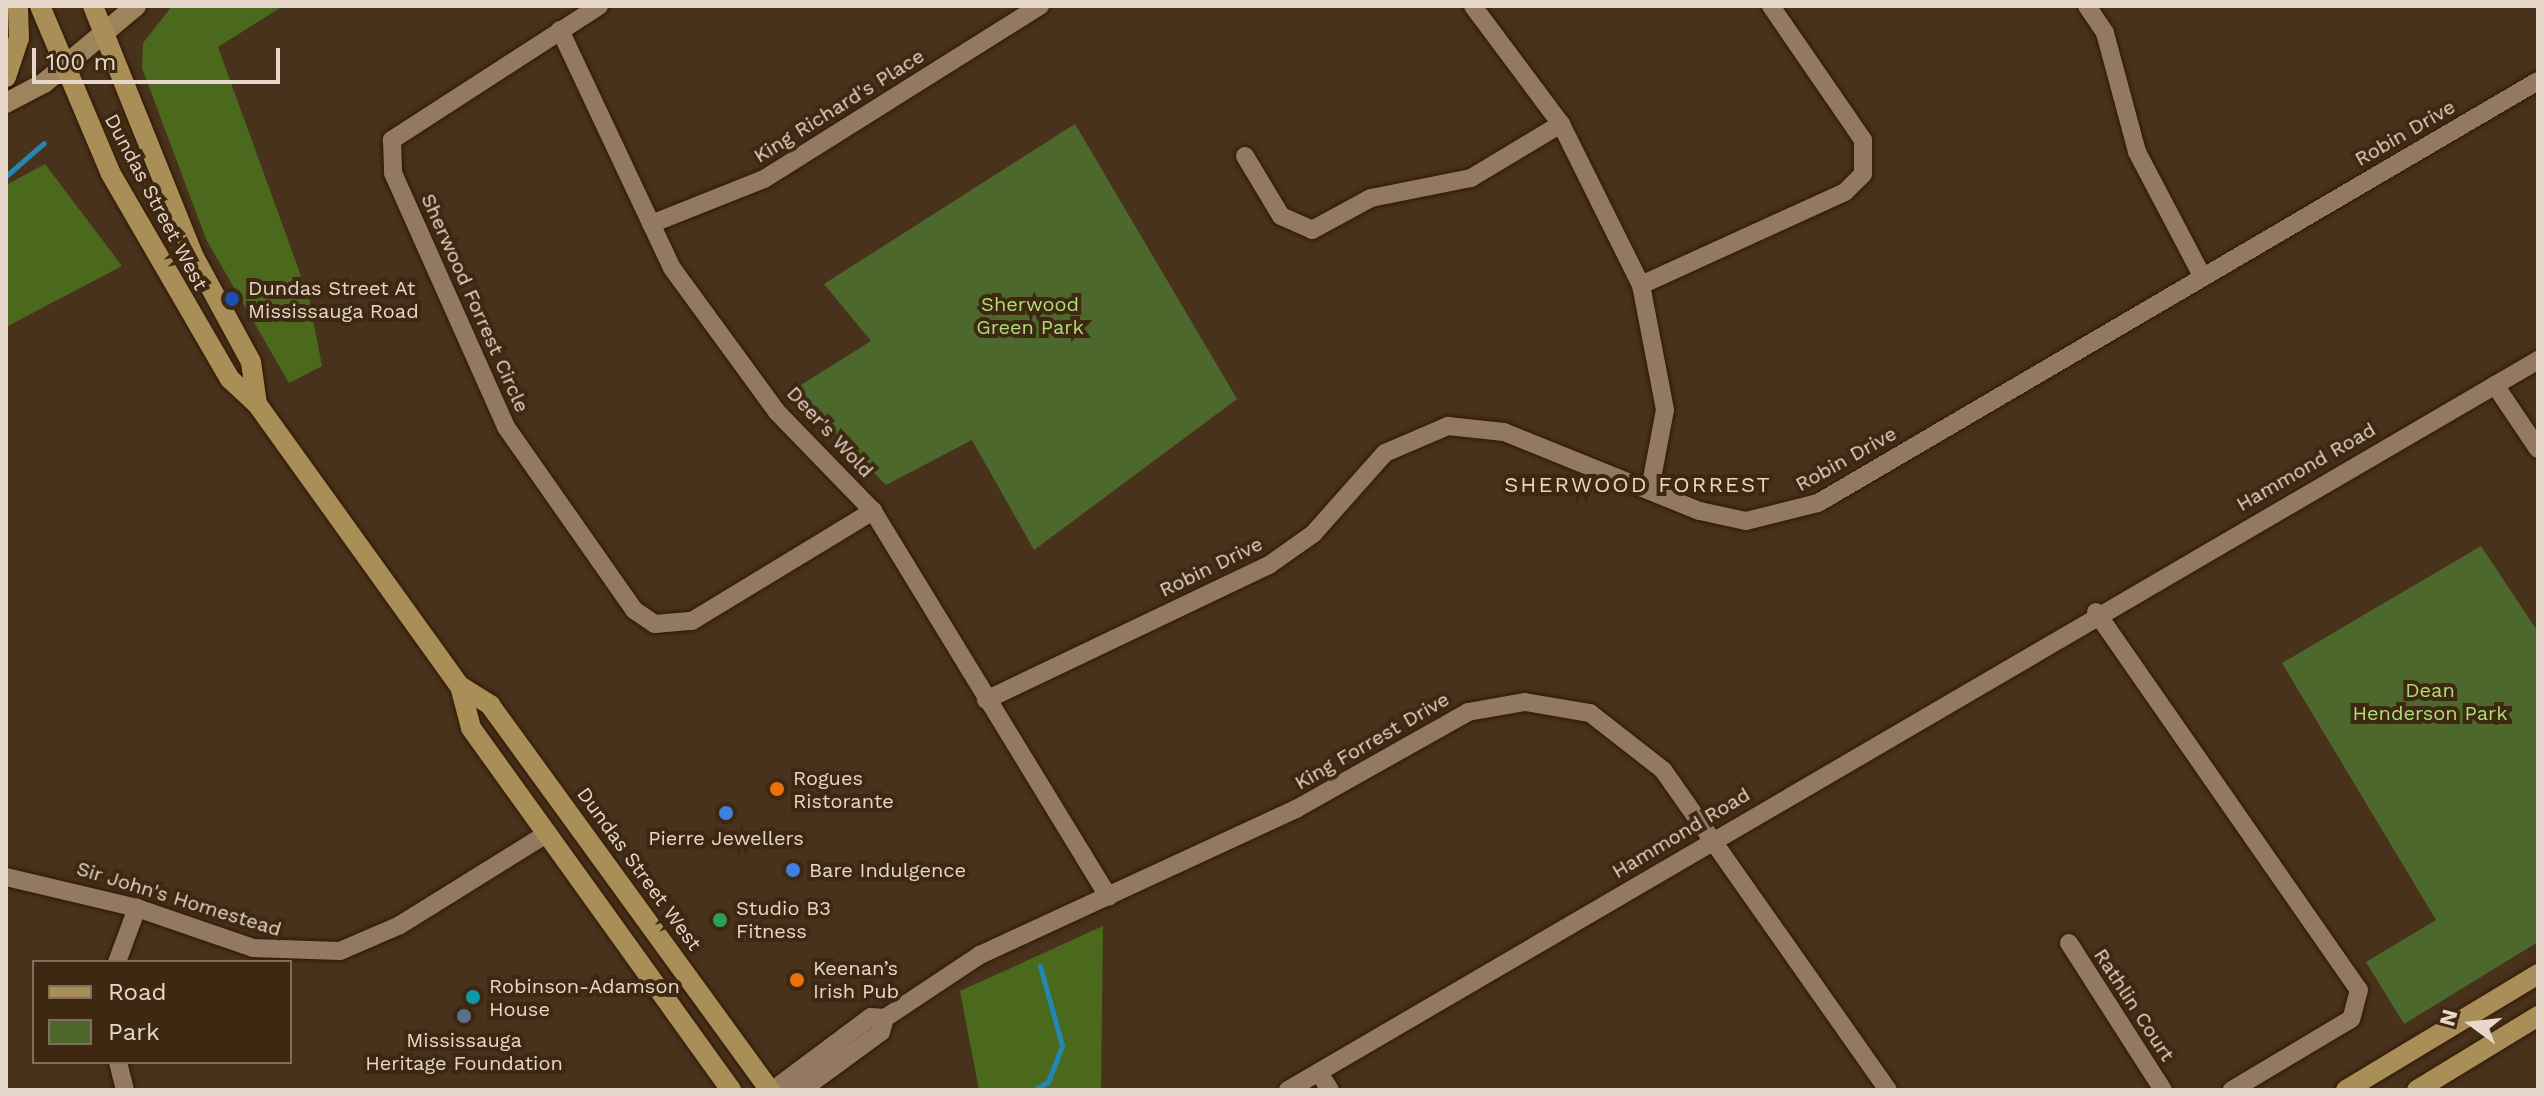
<!DOCTYPE html>
<html>
<head>
<meta charset="utf-8">
<style>
	body { margin:0 }
	#map { position:relative; width:2544px; height:1096px; overflow:hidden; background:#49321c; font-family:"Work Sans",sans-serif }
	div>[style] { position:absolute }
	.green>* { inset:0; background:#4d682c }
	.forest>* { inset:0; background:#4a691d }
	.stream>* { height:5px; margin:-2.5px; padding:0 2.5px; transform-origin:2.5px; border-radius:2.5px; background:#2486b2 }
	.roads { filter:drop-shadow(0 0 2px #2e1904) drop-shadow(0 0 2px #2e1904) }
	.street>* { height:18px; margin:-9px; padding:0 9px; transform-origin:9px; border-radius:9px; background:#937961 }
	.secondary>* { height:20px; margin:-10px; padding:0 10px; transform-origin:10px; border-radius:10px; background:#9e845c }
	.primary>* { height:20px; margin:-10px; padding:0 10px; transform-origin:10px; border-radius:10px; background:#aa8e57 }
	.dots>* { width:22px; height:22px; translate:-50% -50%; box-sizing:border-box; border:4px solid #3e2812; border-radius:50% }
	span { translate:-50% -50%; white-space:nowrap; text-align:center; line-height:1.15; -webkit-text-stroke:8px #3e2812; paint-order:stroke }
	.street-label { font-size:20px; color:#e6d7ca }
	.poi-label { font-size:20px; color:#e6d7ca }
	.left { translate:0 -50%; text-align:left }
	.park-label { font-size:20px; color:#afde79 }
	.neighbourhood-label { font-size:22px; color:#f1d4ba; letter-spacing:2px }
	.frame { position:absolute; inset:0; border:8px solid #e6d7ca; pointer-events:none }
	.legend { position:absolute; left:32px; top:960px; width:260px; height:104px; box-sizing:border-box; background:#3e2812; border:2px solid #816e5c; margin:0; padding:10px 14px; list-style:none; font-size:24px; color:#e6d7ca }
	.legend li { display:flex; align-items:center; gap:16px; height:40px }
	.legend b { width:40px; border:2px solid #816e5c }
	.north { position:absolute; left:2432px; top:984px; width:80px; height:80px; -webkit-text-stroke:6px #3e2812; paint-order:stroke; rotate:285deg; font-size:22px; font-weight:700; line-height:32px; text-align:center; color:#e6d7ca }
	.north::after { content:''; display:block; margin:auto; width:28px; height:36px; background:#e6d7ca; clip-path:polygon(50% 0,100% 100%,50% 72%,0 100%) }
	.scale { position:absolute; left:32px; top:48px; width:248px; height:36px; box-sizing:border-box; border:4px solid #e6d7ca; border-top:0; padding-left:10px; font-size:24px; line-height:28px; white-space:nowrap; color:#e6d7ca; -webkit-text-stroke:6px #3e2812; paint-order:stroke }
</style>
</head>
<body>
<div id="map">
	<div class="green">
		<div style="clip-path:polygon(1075px 124px,1237px 399px,1034px 550px,972px 440px,886px 485px,793px 390px,871px 341px,824px 284px)"></div>
		<div style="clip-path:polygon(2481px 546px,2538px 632px,2538px 942px,2404px 1024px,2366px 962px,2436px 920px,2282px 663px)"></div>
	</div>
	<div class="forest">
		<div style="clip-path:polygon(172px 6px,283px 6px,218px 47px,309px 298px,322px 366px,289px 383px,206px 239px,142px 68px,143px 43px)"></div>
		<div style="clip-path:polygon(45px 164px,122px 266px,6px 327px,6px 185px)"></div>
		<div style="clip-path:polygon(1103px 926px,1101px 1090px,979px 1090px,960px 991px)"></div>
	</div>
	<div class="stream">
		<div style="left:6px;top:176px;width:50px;rotate:-41deg"></div>
		<div style="left:1034px;top:1090px;width:16px;rotate:-30deg"></div>
		<div style="left:1048px;top:1082px;width:40px;rotate:-69deg"></div>
		<div style="left:1062px;top:1045px;width:82px;rotate:-105.6deg"></div>
	</div>
	<div class="roads">
		<div class="street">
			<div style="left:599px;top:6px;width:247px;rotate:147.1deg"></div>
			<div style="left:392px;top:140px;width:33px;rotate:88deg"></div>
			<div style="left:393px;top:173px;width:278px;rotate:66deg"></div>
			<div style="left:506px;top:427px;width:223px;rotate:55deg"></div>
			<div style="left:634px;top:610px;width:25px;rotate:34deg"></div>
			<div style="left:655px;top:624px;width:37px;rotate:-5deg"></div>
			<div style="left:692px;top:621px;width:212px;rotate:-31.3deg"></div>
			<div style="left:1473px;top:6px;width:147px;rotate:53.3deg"></div>
			<div style="left:1561px;top:124px;width:180px;rotate:63.6deg"></div>
			<div style="left:1641px;top:285px;width:127px;rotate:79.1deg"></div>
			<div style="left:1665px;top:410px;width:80px;rotate:100.8deg"></div>
			<div style="left:2087px;top:6px;width:32px;rotate:56deg"></div>
			<div style="left:2105px;top:33px;width:123px;rotate:74.9deg"></div>
			<div style="left:2137px;top:152px;width:140px;rotate:62.3deg"></div>
			<div style="left:560px;top:30px;width:263px;rotate:64.8deg"></div>
			<div style="left:672px;top:268px;width:178px;rotate:53.9deg"></div>
			<div style="left:777px;top:412px;width:138px;rotate:45.9deg"></div>
			<div style="left:873px;top:511px;width:452px;rotate:58.6deg"></div>
			<div style="left:1245px;top:156px;width:70px;rotate:59deg"></div>
			<div style="left:1281px;top:216px;width:34px;rotate:24deg"></div>
			<div style="left:1312px;top:230px;width:67px;rotate:-28.5deg"></div>
			<div style="left:1371px;top:198px;width:102px;rotate:-11.3deg"></div>
			<div style="left:1471px;top:178px;width:105px;rotate:-31deg"></div>
			<div style="left:651px;top:224px;width:122px;rotate:-21.7deg"></div>
			<div style="left:764px;top:179px;width:326px;rotate:-32.1deg"></div>
			<div style="left:1641px;top:285px;width:224px;rotate:-24.5deg"></div>
			<div style="left:1845px;top:192px;width:25px;rotate:-45deg"></div>
			<div style="left:1863px;top:174px;width:34px;rotate:-90deg"></div>
			<div style="left:1863px;top:140px;width:163px;rotate:-124.5deg"></div>
			<div style="left:2495px;top:385px;width:77px;rotate:56.1deg"></div>
			<div style="left:2096px;top:612px;width:460px;rotate:55.2deg"></div>
			<div style="left:2359px;top:990px;width:30px;rotate:105deg"></div>
			<div style="left:2351px;top:1019px;width:139px;rotate:149.2deg"></div>
			<div style="left:986px;top:700px;width:314px;rotate:-25.5deg"></div>
			<div style="left:1269px;top:565px;width:54px;rotate:-35.2deg"></div>
			<div style="left:1313px;top:534px;width:108px;rotate:-48.4deg"></div>
			<div style="left:1385px;top:453px;width:69px;rotate:-23.2deg"></div>
			<div style="left:1448px;top:426px;width:56px;rotate:6.1deg"></div>
			<div style="left:1504px;top:432px;width:211px;rotate:22deg"></div>
			<div style="left:1700px;top:511px;width:47px;rotate:12.3deg"></div>
			<div style="left:1746px;top:521px;width:74px;rotate:-14deg"></div>
			<div style="left:1818px;top:503px;width:835px;rotate:-30.38deg"></div>
			<div style="left:6px;top:877px;width:135px;rotate:13.3deg"></div>
			<div style="left:137px;top:908px;width:123px;rotate:19deg"></div>
			<div style="left:253px;top:948px;width:87px;rotate:2deg"></div>
			<div style="left:340px;top:951px;width:65px;rotate:-23.4deg"></div>
			<div style="left:400px;top:925px;width:174px;rotate:-31.9deg"></div>
			<div style="left:2069px;top:943px;width:174px;rotate:57.4deg"></div>
			<div style="left:117px;top:962px;width:58px;rotate:-69.7deg"></div>
			<div style="left:118px;top:1062px;width:29px;rotate:76deg"></div>
			<div style="left:1319px;top:1073px;width:20px;rotate:57deg"></div>
			<div style="left:773px;top:1090px;width:122px;rotate:-36.7deg"></div>
			<div style="left:871px;top:1017px;width:14px;rotate:4deg"></div>
			<div style="left:885px;top:1018px;width:114px;rotate:-33.6deg"></div>
			<div style="left:980px;top:955px;width:348px;rotate:-24.8deg"></div>
			<div style="left:1296px;top:809px;width:197px;rotate:-29.4deg"></div>
			<div style="left:1468px;top:712px;width:58px;rotate:-10deg"></div>
			<div style="left:1525px;top:702px;width:66px;rotate:9.6deg"></div>
			<div style="left:1590px;top:713px;width:93px;rotate:38deg"></div>
			<div style="left:1663px;top:770px;width:391px;rotate:54.9deg"></div>
			<div style="left:777px;top:1090px;width:34px;rotate:-10deg"></div>
			<div style="left:810px;top:1084px;width:88px;rotate:-36.2deg"></div>
			<div style="left:881px;top:1032px;width:15px;rotate:-74deg"></div>
			<div style="left:1288px;top:1090px;width:1448px;rotate:-30.28deg"></div>
		</div>
		<div class="secondary">
			<div style="left:6px;top:103px;width:43px;rotate:-27.8deg"></div>
			<div style="left:44px;top:83px;width:120px;rotate:-39.9deg"></div>
		</div>
		<div class="primary">
			<div style="left:40px;top:6px;width:182px;rotate:67.1deg"></div>
			<div style="left:111px;top:174px;width:237px;rotate:59.9deg"></div>
			<div style="left:230px;top:379px;width:37px;rotate:43deg"></div>
			<div style="left:257px;top:404px;width:347px;rotate:54.3deg"></div>
			<div style="left:460px;top:686px;width:36px;rotate:32deg"></div>
			<div style="left:490px;top:705px;width:476px;rotate:54deg"></div>
			<div style="left:93px;top:6px;width:271px;rotate:68.1deg"></div>
			<div style="left:194px;top:257px;width:119px;rotate:61.5deg"></div>
			<div style="left:251px;top:362px;width:42px;rotate:81.9deg"></div>
			<div style="left:6px;top:77px;width:41px;rotate:-71.6deg"></div>
			<div style="left:19px;top:38px;width:32px;rotate:-92deg"></div>
			<div style="left:460px;top:686px;width:43px;rotate:75.3deg"></div>
			<div style="left:471px;top:728px;width:446px;rotate:54.3deg"></div>
			<div style="left:2346px;top:1090px;width:224px;rotate:-31.1deg"></div>
			<div style="left:2417px;top:1090px;width:142px;rotate:-31.4deg"></div>
		</div>
	</div>
	<div class="dots">
		<div style="left:232px;top:299px;background:#1a4fb4"></div>
		<div style="left:777px;top:789px;background:#e8710a"></div>
		<div style="left:726px;top:813px;background:#3f7fe0"></div>
		<div style="left:793px;top:870px;background:#3f7fe0"></div>
		<div style="left:720px;top:920px;background:#2e9e5b"></div>
		<div style="left:797px;top:980px;background:#e8710a"></div>
		<div style="left:473px;top:997px;background:#0f9aa8"></div>
		<div style="left:464px;top:1016px;background:#5c6f8a"></div>
	</div>
	<div class="street-label">
		<span style="left:839px;top:106px;rotate:-32deg">King Richard's Place</span>
		<span style="left:2405px;top:133px;rotate:-30deg">Robin Drive</span>
		<span style="left:156px;top:202px;rotate:62deg">Dundas Street West</span>
		<span style="left:475px;top:303px;rotate:66deg">Sherwood Forrest Circle</span>
		<span style="left:830px;top:432px;rotate:47deg">Deer's Wold</span>
		<span style="left:1846px;top:459px;rotate:-29deg">Robin Drive</span>
		<span style="left:2306px;top:467px;rotate:-30deg">Hammond Road</span>
		<span style="left:1211px;top:567px;rotate:-26deg">Robin Drive</span>
		<span style="left:1372px;top:741px;rotate:-30deg">King Forrest Drive</span>
		<span style="left:1681px;top:833px;rotate:-31deg">Hammond Road</span>
		<span style="left:639px;top:869px;rotate:54deg">Dundas Street West</span>
		<span style="left:179px;top:899px;rotate:17deg">Sir John's Homestead</span>
		<span style="left:2134px;top:1005px;rotate:57deg">Rathlin Court</span>
	</div>
	<div class="poi-label">
		<span class="left" style="left:248px;top:300px">Dundas Street At<br>Mississauga Road</span>
		<span class="left" style="left:793px;top:790px">Rogues<br>Ristorante</span>
		<span style="left:726px;top:838px">Pierre Jewellers</span>
		<span class="left" style="left:809px;top:870px">Bare Indulgence</span>
		<span class="left" style="left:736px;top:920px">Studio B3<br>Fitness</span>
		<span class="left" style="left:813px;top:980px">Keenan’s<br>Irish Pub</span>
		<span class="left" style="left:489px;top:998px">Robinson-Adamson<br>House</span>
		<span style="left:464px;top:1052px">Mississauga<br>Heritage Foundation</span>
	</div>
	<div class="park-label">
		<span style="left:1030px;top:316px">Sherwood<br>Green Park</span>
		<span style="left:2430px;top:702px">Dean<br>Henderson Park</span>
	</div>
	<div class="neighbourhood-label">
		<span style="left:1638px;top:485px">SHERWOOD FORREST</span>
	</div>
	<div class="frame"></div>
	<ul class="legend">
	<li><b style="height:10px;background:#aa8e57"></b>Road</li>
	<li><b style="height:22px;background:#4d682c"></b>Park</li>
	</ul>
	<div class="north">N</div>
	<div class="scale">100 m</div>
</div>
</body>
</html>
